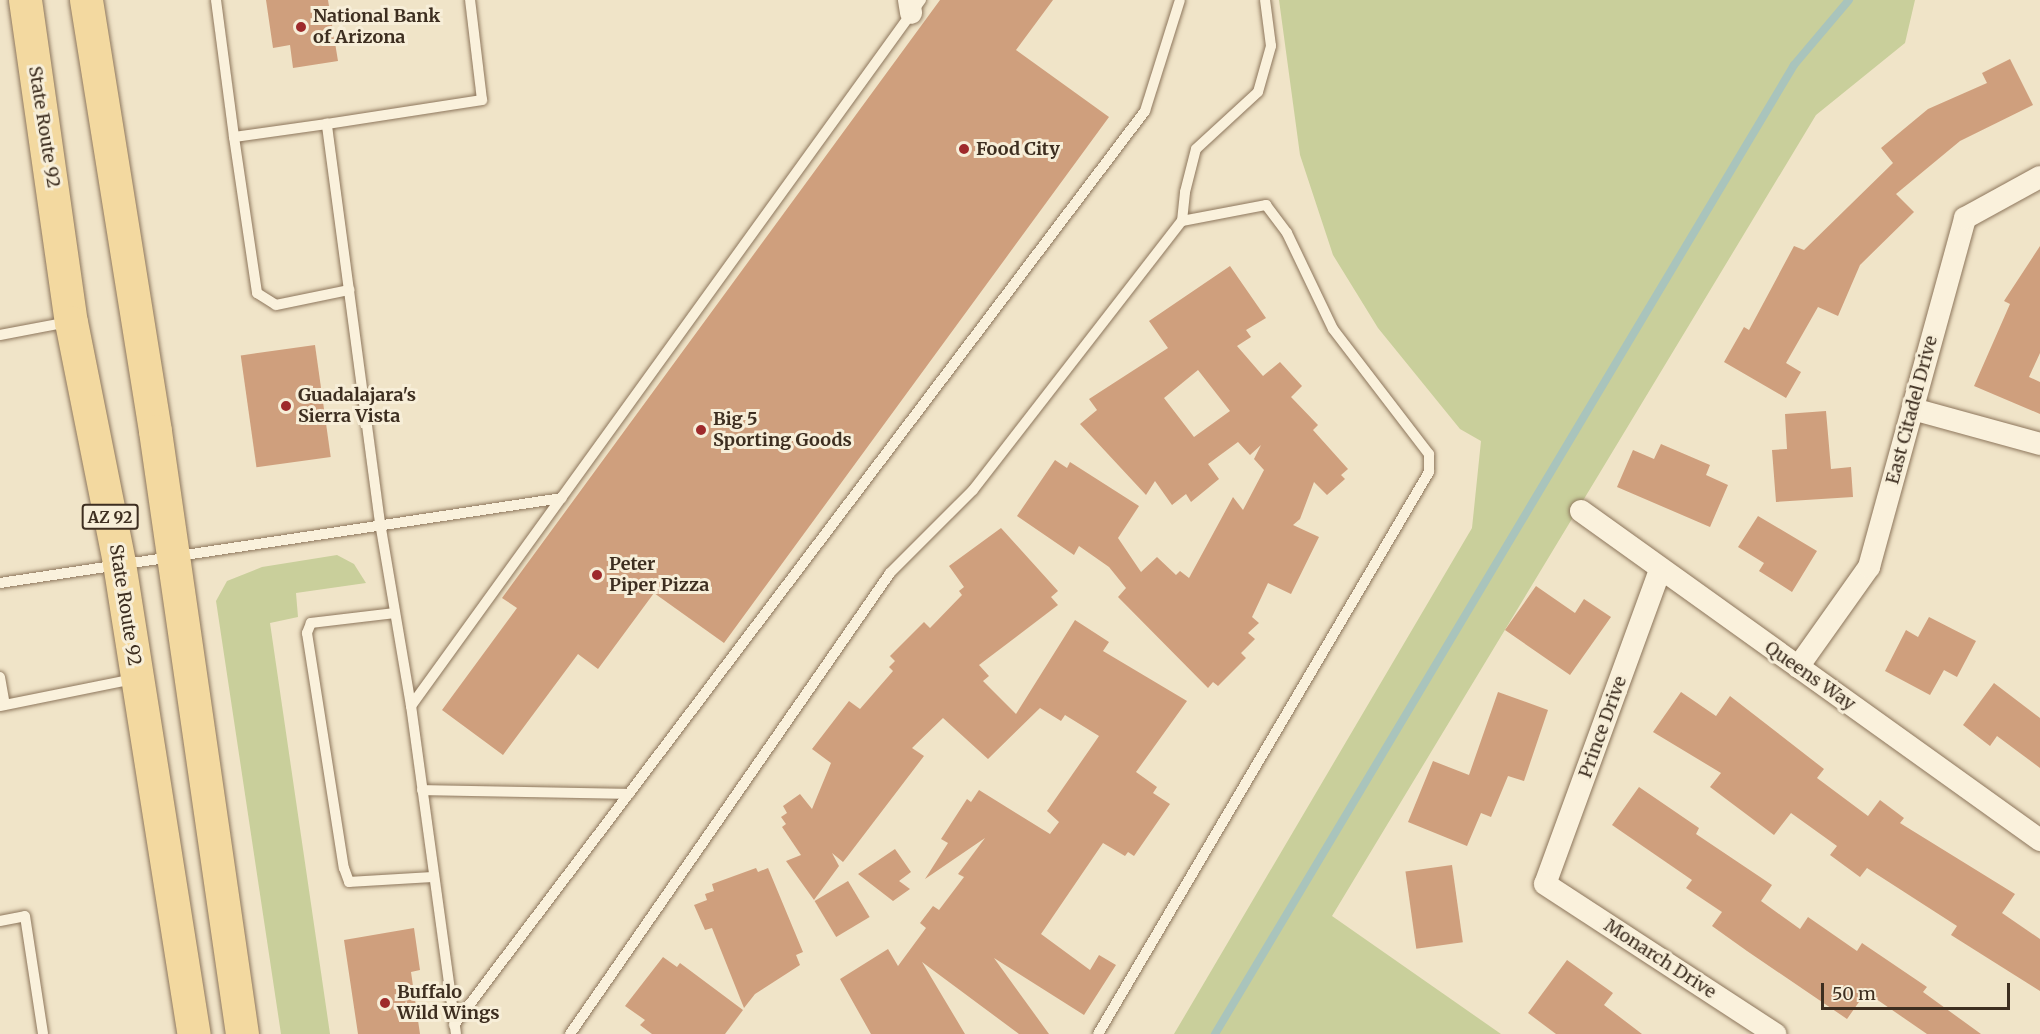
<!DOCTYPE html>
<html>
<head>
<meta charset="utf-8">
<style>
	body { margin:0 }
	#map { position:relative; width:2040px; height:1034px; overflow:hidden; background:#f0e4c8; font-family:Merriweather,serif }
	div>[style] { position:absolute }
	.green>* { inset:0; background:#c9cf9b }
	.stream>* { height:8px; margin:-4px; padding:0 4px; transform-origin:4px; border-radius:4px; background:#a9c4bc }
	.building>* { inset:0; background:#cf9f7d; transform-origin:0 0 }
	.roads { filter:drop-shadow(0 0 2px #8d765c) drop-shadow(0 0 2px #8d765c) }
	.lane>* { height:10px; margin:-5px; padding:0 5px; transform-origin:5px; border-radius:5px; background:#faf1dc }
	.street>* { height:22px; margin:-11px; padding:0 11px; transform-origin:11px; border-radius:11px; background:#faf1dc }
	.primary>* { height:33px; margin:-16.5px; padding:0 16.5px; transform-origin:16.5px; border-radius:16.5px; background:#f3d9a0 }
	.dots>* { width:16px; height:16px; translate:-50% -50%; box-sizing:border-box; border:3px solid #f7eed8; border-radius:50% }
	span { translate:-50% -50%; white-space:nowrap; text-align:center; line-height:1.15; -webkit-text-stroke:6px #f7eed8; paint-order:stroke }
	.shield-label span { padding:2px 4px; background:#f7eed8; border:2px solid; border-radius:4px; -webkit-text-stroke-width:0 }
	.shield-label { font-size:16px; color:#3d2e20; font-weight:700 }
	.poi-label { font-size:18px; color:#3d2e20; font-weight:700 }
	.left { translate:0 -50%; text-align:left }
	.street-label { font-size:18px; color:#3d2e20 }
	.scale { position:absolute; left:1821px; top:983px; width:189px; height:27px; box-sizing:border-box; border:3px solid #3d2e20; border-top:0; padding-left:8px; font-size:18px; line-height:21px; white-space:nowrap; color:#3d2e20; -webkit-text-stroke:4px #f7eed8; paint-order:stroke }
</style>
</head>
<body>
<div id="map">
	<div class="green">
		<div style="clip-path:polygon(1279px 0,1915px 0,1905px 43px,1816px 115px,1332px 916px,1501px 1034px,1174px 1034px,1472px 528px,1481px 441px,1460px 429px,1378px 328px,1333px 255px,1300px 155px)"></div>
		<div style="clip-path:polygon(337px 555px,354px 564px,366px 583px,296px 593px,298px 617px,270px 623px,330px 1034px,281px 1034px,216px 601px,227px 581px,262px 567px)"></div>
	</div>
	<div class="stream">
		<div style="left:1215px;top:1034px;width:1129px;rotate:-59.14deg"></div>
		<div style="left:1794px;top:65px;width:85px;rotate:-49.8deg"></div>
	</div>
	<div class="building">
		<div style="clip-path:polygon(266px 0,328px 0,338px 61px,293px 68px,290px 45px,273px 48px)"></div>
		<div style="clip-path:polygon(940px 0,1053px 0,1016px 50px,1109px 117px,724px 643px,654px 593px,598px 669px,578px 654px,503px 755px,442px 710px,517px 608px,502px 598px)"></div>
		<div style="clip-path:polygon(2010px 59px,2033px 105px,1960px 141px,1896px 194px,1914px 212px,1860px 265px,1838px 316px,1818px 307px,1786px 363px,1801px 372px,1786px 398px,1724px 362px,1744px 327px,1749px 330px,1794px 246px,1804px 250px,1893px 163px,1881px 148px,1928px 109px,1987px 83px,1982px 73px)"></div>
		<div style="clip-path:polygon(2040px 246px,2040px 353px,2029px 377px,2040px 382px,2040px 414px,1974px 386px,2010px 304px,2004px 301px)"></div>
		<div style="clip-path:polygon(evenodd,1230px 266px,1266px 318px,1246px 330px,1251px 337px,1237px 346px,1263px 376px,1280px 362px,1302px 386px,1291px 397px,1318px 425px,1313px 430px,1348px 469px,1341px 475px,1345px 479px,1327px 495px,1314px 482px,1300px 519px,1293px 525px,1319px 537px,1291px 594px,1268px 583px,1252px 617px,1259px 623px,1248px 633px,1255px 639px,1241px 653px,1246px 658px,1218px 686px,1213px 682px,1208px 688px,1118px 597px,1126px 588px,1109px 567px,1079px 546px,1074px 555px,1017px 516px,1055px 460px,1067px 468px,1070px 462px,1139px 506px,1118px 538px,1141px 572px,1157px 557px,1176px 575px,1180px 571px,1189px 578px,1233px 497px,1243px 510px,1264px 470px,1254px 459px,1261px 445px,1250px 455px,1238px 442px,1208px 464px,1219px 479px,1191px 502px,1186px 494px,1172px 505px,1155px 481px,1146px 495px,1080px 424px,1097px 410px,1089px 399px,1168px 348px,1149px 321px,1230px 266px,1198px 370px,1230px 411px,1194px 437px,1164px 398px,1198px 370px)"></div>
		<div style="left:315px;top:345px;width:113px;height:75px;rotate:82deg"></div>
		<div style="clip-path:polygon(1826px 411px,1831px 469px,1851px 467px,1853px 497px,1776px 502px,1772px 450px,1787px 449px,1785px 414px)"></div>
		<div style="clip-path:polygon(1661px 444px,1710px 465px,1706px 475px,1728px 485px,1710px 527px,1617px 487px,1633px 450px,1654px 459px)"></div>
		<div style="clip-path:polygon(1758px 516px,1817px 551px,1792px 592px,1759px 571px,1764px 563px,1738px 547px)"></div>
		<div style="clip-path:polygon(1001px 528px,1058px 591px,1051px 597px,1058px 605px,979px 665px,989px 676px,983px 681px,1016px 714px,1075px 620px,1109px 642px,1103px 651px,1187px 701px,1136px 772px,1157px 787px,1153px 793px,1170px 804px,1134px 856px,1128px 852px,1125px 856px,1103px 843px,1041px 934px,1090px 970px,1099px 955px,1116px 965px,1084px 1015px,994px 958px,1049px 1034px,1019px 1034px,922px 962px,965px 1034px,871px 1034px,840px 979px,888px 949px,898px 966px,926px 928px,920px 923px,933px 906px,939px 910px,964px 877px,958px 874px,985px 838px,925px 879px,948px 843px,941px 839px,967px 799px,971px 802px,979px 790px,1050px 834px,1059px 822px,1047px 811px,1099px 736px,1065px 715px,1061px 721px,1040px 708px,988px 759px,943px 718px,912px 748px,924px 756px,847px 857px,843px 862px,832px 853px,839px 866px,814px 900px,786px 861px,801px 855px,782px 827px,786px 824px,781px 817px,787px 813px,783px 806px,800px 794px,812px 809px,831px 763px,812px 749px,849px 701px,860px 709px,893px 671px,889px 667px,895px 661px,890px 656px,924px 622px,930px 628px,962px 595px,959px 591px,964px 587px,949px 566px)"></div>
		<div style="clip-path:polygon(1536px 586px,1575px 613px,1584px 599px,1611px 617px,1570px 675px,1505px 630px)"></div>
		<div style="clip-path:polygon(1929px 617px,1976px 641px,1957px 677px,1944px 670px,1930px 695px,1885px 671px,1906px 630px,1918px 637px)"></div>
		<div style="clip-path:polygon(1994px 683px,2040px 718px,2040px 768px,1997px 736px,1990px 746px,1963px 725px)"></div>
		<div style="clip-path:polygon(1498px 692px,1548px 710px,1524px 781px,1508px 776px,1491px 817px,1481px 813px,1467px 846px,1408px 822px,1433px 761px,1469px 775px)"></div>
		<div style="clip-path:polygon(1681px 692px,1716px 716px,1730px 696px,1824px 769px,1817px 778px,1868px 816px,1880px 800px,1904px 818px,1900px 823px,2015px 894px,2002px 913px,2040px 939px,2040px 991px,1951px 935px,1957px 926px,1867px 868px,1860px 877px,1830px 855px,1837px 846px,1791px 813px,1774px 835px,1710px 787px,1721px 773px,1653px 732px)"></div>
		<div style="clip-path:polygon(1639px 787px,1699px 828px,1696px 834px,1772px 885px,1761px 901px,1800px 929px,1808px 917px,1857px 951px,1862px 943px,1927px 987px,1923px 992px,1981px 1034px,1927px 1034px,1866px 992px,1847px 1019px,1747px 951px,1712px 926px,1722px 912px,1686px 888px,1692px 880px,1612px 825px)"></div>
		<div style="clip-path:polygon(895px 849px,911px 872px,899px 881px,910px 889px,893px 901px,858px 874px)"></div>
		<div style="left:1452px;top:865px;width:78px;height:47px;rotate:82deg"></div>
		<div style="clip-path:polygon(756px 868px,758px 872px,768px 868px,803px 952px,796px 955px,800px 965px,755px 994px,744px 1008px,712px 928px,705px 930px,694px 905px,707px 900px,705px 894px,714px 891px,712px 884px)"></div>
		<div style="left:848px;top:881px;width:42px;height:39px;rotate:59deg"></div>
		<div style="clip-path:polygon(414px 928px,420px 970px,411px 972px,420px 1034px,358px 1034px,344px 940px)"></div>
		<div style="clip-path:polygon(663px 957px,677px 967px,680px 963px,743px 1010px,725px 1034px,652px 1034px,640px 1025px,645px 1020px,625px 1006px)"></div>
		<div style="clip-path:polygon(1567px 960px,1613px 993px,1604px 1005px,1642px 1034px,1556px 1034px,1528px 1013px)"></div>
	</div>
	<div class="roads">
		<div class="lane">
			<div style="left:216px;top:0;width:138px;rotate:82.5deg"></div>
			<div style="left:234px;top:137px;width:94px;rotate:-8deg"></div>
			<div style="left:234px;top:137px;width:158px;rotate:81.6deg"></div>
			<div style="left:257px;top:293px;width:22px;rotate:32deg"></div>
			<div style="left:276px;top:305px;width:75px;rotate:-11.6deg"></div>
			<div style="left:1182px;top:221px;width:29px;rotate:-84deg"></div>
			<div style="left:1185px;top:192px;width:44px;rotate:-75.7deg"></div>
			<div style="left:1196px;top:149px;width:84px;rotate:-42.6deg"></div>
			<div style="left:1258px;top:92px;width:48px;rotate:-74.2deg"></div>
			<div style="left:1271px;top:46px;width:46px;rotate:-97.4deg"></div>
			<div style="left:0;top:335px;width:69px;rotate:-10.8deg"></div>
			<div style="left:0;top:583px;width:568px;rotate:-8.6deg"></div>
			<div style="left:395px;top:613px;width:85px;rotate:173.2deg"></div>
			<div style="left:311px;top:623px;width:11px;rotate:112deg"></div>
			<div style="left:307px;top:633px;width:238px;rotate:81.1deg"></div>
			<div style="left:344px;top:868px;width:15px;rotate:70deg"></div>
			<div style="left:349px;top:882px;width:83px;rotate:-3.4deg"></div>
			<div style="left:0;top:677px;width:28px;rotate:80deg"></div>
			<div style="left:0;top:706px;width:137px;rotate:-11.4deg"></div>
			<div style="left:411px;top:706px;width:186px;rotate:-99.6deg"></div>
			<div style="left:380px;top:523px;width:403px;rotate:-97.6deg"></div>
			<div style="left:327px;top:124px;width:157px;rotate:-8.8deg"></div>
			<div style="left:482px;top:100px;width:101px;rotate:-96.8deg"></div>
			<div style="left:422px;top:790px;width:207px;rotate:1.1deg"></div>
			<div style="left:0;top:921px;width:25px;rotate:-11deg"></div>
			<div style="left:25px;top:916px;width:119px;rotate:81.3deg"></div>
			<div style="left:454px;top:1025px;width:1146px;rotate:-52.91deg"></div>
			<div style="left:1145px;top:111px;width:116px;rotate:-72.5deg"></div>
			<div style="left:456px;top:1034px;width:331px;rotate:-97.8deg"></div>
			<div style="left:411px;top:706px;width:871px;rotate:-54.16deg"></div>
			<div style="left:570px;top:1034px;width:561px;rotate:-55.23deg"></div>
			<div style="left:890px;top:573px;width:117px;rotate:-45deg"></div>
			<div style="left:973px;top:490px;width:341px;rotate:-52.2deg"></div>
			<div style="left:1182px;top:221px;width:86px;rotate:-10.8deg"></div>
			<div style="left:1266px;top:205px;width:35px;rotate:53deg"></div>
			<div style="left:1287px;top:233px;width:106px;rotate:64.4deg"></div>
			<div style="left:1333px;top:329px;width:158px;rotate:52.5deg"></div>
			<div style="left:1429px;top:454px;width:18px;rotate:90deg"></div>
			<div style="left:1429px;top:472px;width:652px;rotate:120.5deg"></div>
		</div>
		<div class="street">
			<div style="left:909px;top:0;width:13px;rotate:81deg"></div>
			<div style="left:1913px;top:409px;width:132px;rotate:15.4deg"></div>
			<div style="left:1581px;top:511px;width:565px;rotate:35.63deg"></div>
			<div style="left:1660px;top:570px;width:334px;rotate:110.1deg"></div>
			<div style="left:1545px;top:884px;width:275px;rotate:33.1deg"></div>
			<div style="left:1798px;top:667px;width:123px;rotate:-54.6deg"></div>
			<div style="left:1869px;top:567px;width:362px;rotate:-74.6deg"></div>
			<div style="left:1965px;top:218px;width:85px;rotate:-28.7deg"></div>
		</div>
		<div class="primary">
			<div style="left:25px;top:0;width:325px;rotate:81.9deg"></div>
			<div style="left:71px;top:322px;width:246px;rotate:78.7deg"></div>
			<div style="left:119px;top:563px;width:477px;rotate:81deg"></div>
			<div style="left:86px;top:0;width:436px;rotate:80.9deg"></div>
			<div style="left:155px;top:431px;width:609px;rotate:81.79deg"></div>
		</div>
	</div>
	<div class="dots">
		<div style="left:301px;top:27px;background:#9e2a2b"></div>
		<div style="left:964px;top:149px;background:#9e2a2b"></div>
		<div style="left:286px;top:406px;background:#9e2a2b"></div>
		<div style="left:701px;top:430px;background:#9e2a2b"></div>
		<div style="left:597px;top:575px;background:#9e2a2b"></div>
		<div style="left:385px;top:1003px;background:#9e2a2b"></div>
	</div>
	<div class="shield-label">
		<span style="left:110px;top:517px">AZ 92</span>
	</div>
	<div class="poi-label">
		<span class="left" style="left:313px;top:27px">National Bank<br>of Arizona</span>
		<span class="left" style="left:976px;top:149px">Food City</span>
		<span class="left" style="left:298px;top:406px">Guadalajara's<br>Sierra Vista</span>
		<span class="left" style="left:713px;top:430px">Big 5<br>Sporting Goods</span>
		<span class="left" style="left:609px;top:575px">Peter<br>Piper Pizza</span>
		<span class="left" style="left:397px;top:1003px">Buffalo<br>Wild Wings</span>
	</div>
	<div class="street-label">
		<span style="left:44px;top:127px;rotate:81deg">State Route 92</span>
		<span style="left:1912px;top:410px;rotate:-75deg">East Citadel Drive</span>
		<span style="left:125px;top:605px;rotate:81deg">State Route 92</span>
		<span style="left:1810px;top:676px;rotate:35deg">Queens Way</span>
		<span style="left:1603px;top:727px;rotate:-70deg">Prince Drive</span>
		<span style="left:1660px;top:959px;rotate:33deg">Monarch Drive</span>
	</div>
	<div class="scale">50 m</div>
</div>
</body>
</html>
